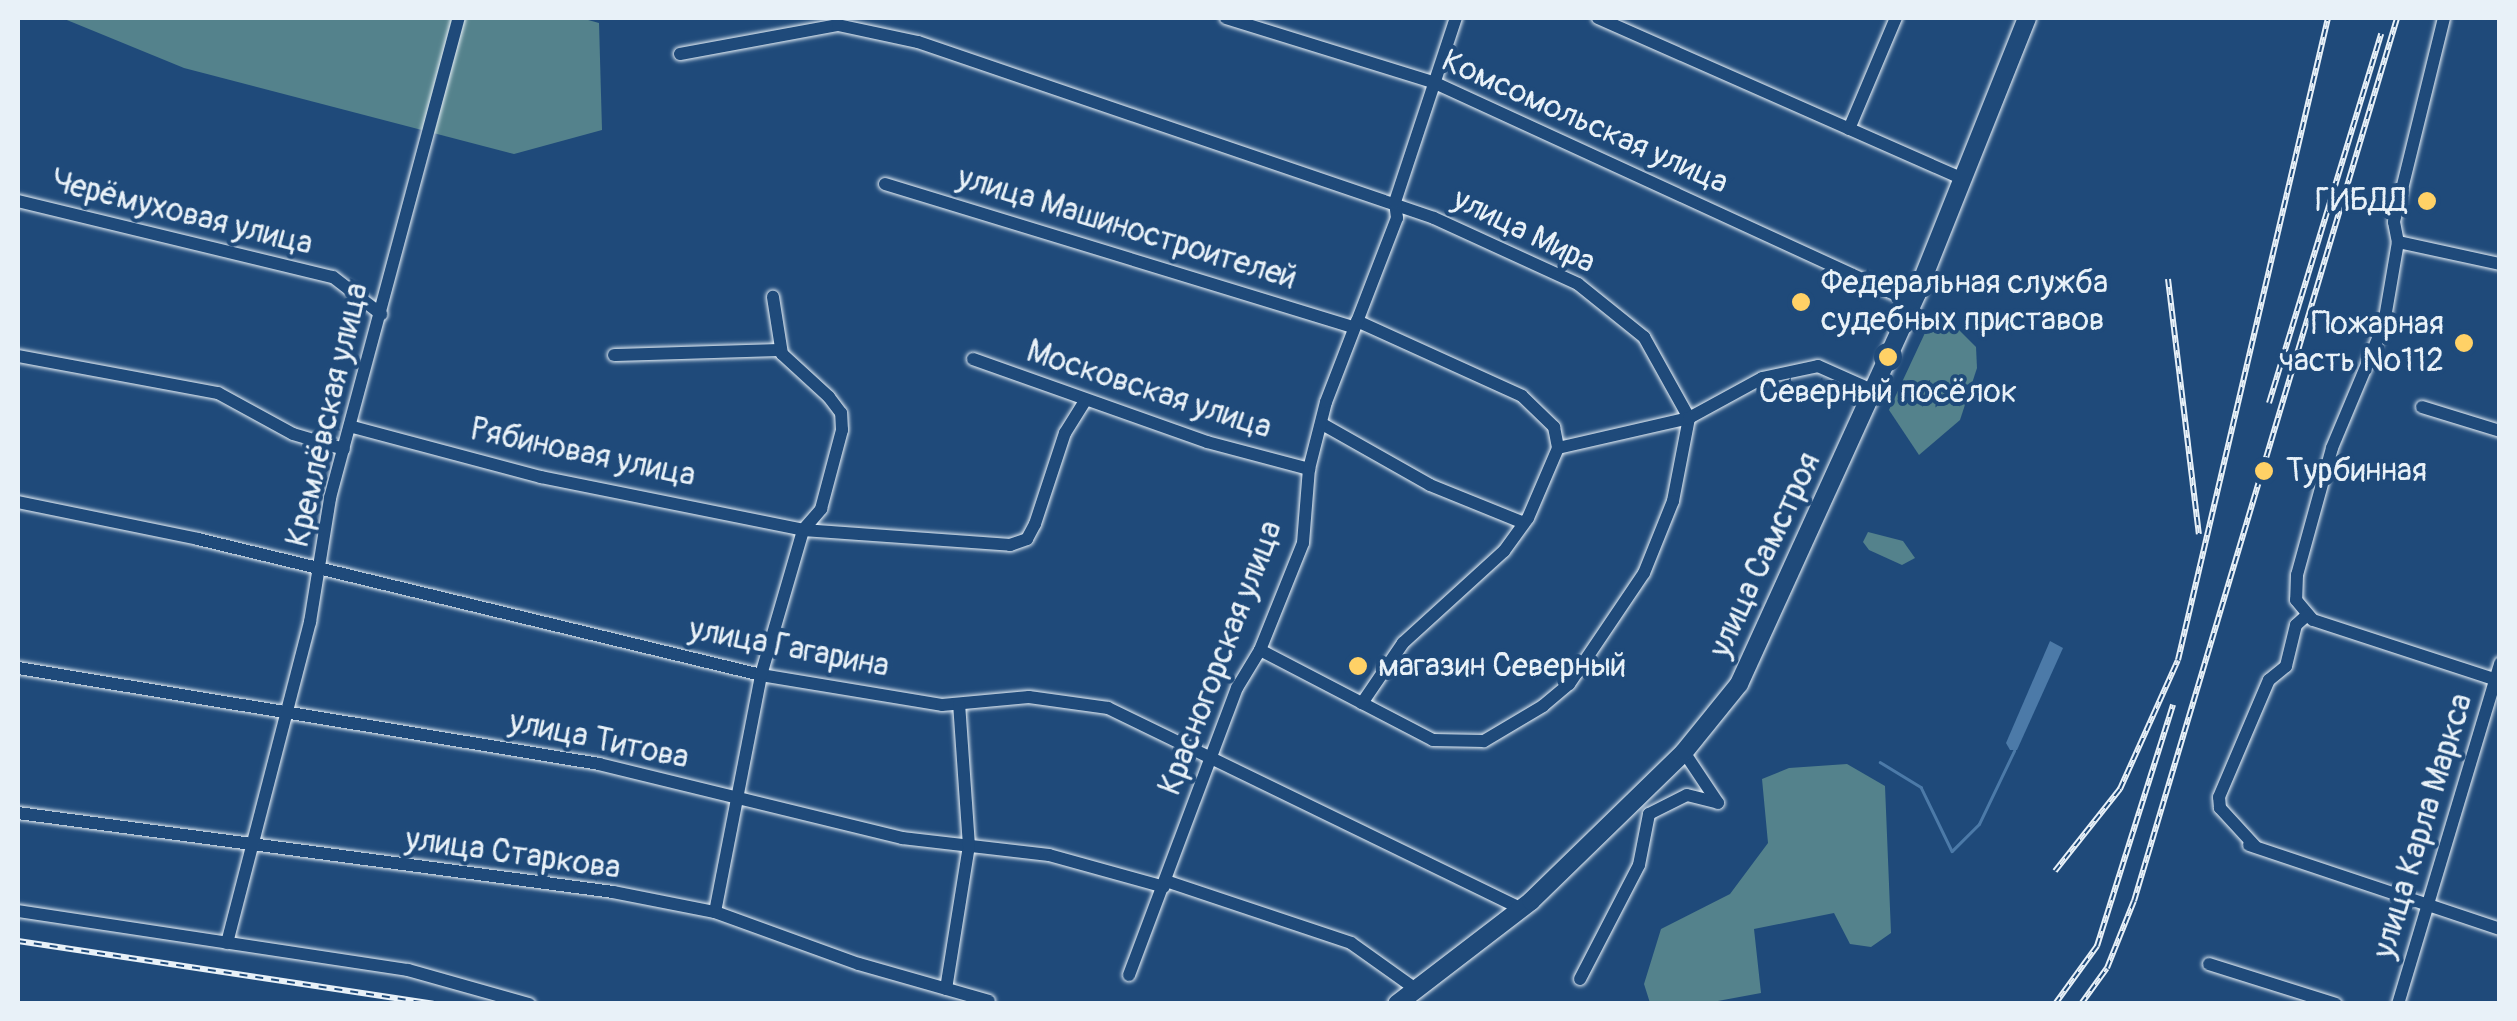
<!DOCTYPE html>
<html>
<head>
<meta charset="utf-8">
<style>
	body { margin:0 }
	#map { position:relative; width:2517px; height:1021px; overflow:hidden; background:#1f4a7a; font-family:Pangolin,sans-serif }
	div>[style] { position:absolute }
	.green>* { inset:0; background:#54828c }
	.water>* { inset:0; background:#4c7aa8 }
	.stream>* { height:2.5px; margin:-1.25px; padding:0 1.25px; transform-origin:1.25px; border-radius:1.25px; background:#4c7aa8 }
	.roads { filter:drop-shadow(0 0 2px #e8f1f8) drop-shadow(0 0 2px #e8f1f8) }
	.street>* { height:12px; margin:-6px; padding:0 6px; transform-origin:6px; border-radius:6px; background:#1f4a7a }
	.secondary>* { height:18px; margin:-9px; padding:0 9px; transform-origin:9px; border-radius:9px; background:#1f4a7a }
	.rail>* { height:6px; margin-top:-3px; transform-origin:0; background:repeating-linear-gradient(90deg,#1f4a7a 0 8px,#e8f1f8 0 16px); box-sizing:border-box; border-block:2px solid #e8f1f8 }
	.dots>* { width:28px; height:28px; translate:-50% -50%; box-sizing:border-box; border:5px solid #1f4a7a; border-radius:50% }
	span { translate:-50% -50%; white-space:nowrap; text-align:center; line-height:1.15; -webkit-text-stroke:8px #1f4a7a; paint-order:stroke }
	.street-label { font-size:32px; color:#e8f1f8 }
	.poi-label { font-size:32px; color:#e8f1f8 }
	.right { translate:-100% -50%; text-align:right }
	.left { translate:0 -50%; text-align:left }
	.frame { position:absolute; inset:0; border:20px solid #e8f1f8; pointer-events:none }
</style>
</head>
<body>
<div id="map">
	<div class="green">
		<div style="clip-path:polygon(62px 18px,581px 18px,599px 23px,602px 130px,514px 154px,184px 68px)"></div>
		<div style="clip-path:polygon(1946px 317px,1976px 347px,1977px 368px,1960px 420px,1919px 455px,1889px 410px,1931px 320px)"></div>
		<div style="clip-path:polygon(1868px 532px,1903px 541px,1915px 558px,1902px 565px,1869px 550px,1863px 542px)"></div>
		<div style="clip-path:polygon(1847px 764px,1885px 786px,1891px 933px,1871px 947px,1850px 944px,1834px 913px,1754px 929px,1761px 993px,1707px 1003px,1650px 1003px,1644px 984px,1661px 929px,1730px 894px,1768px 843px,1762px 779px,1789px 768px)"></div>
	</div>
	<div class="water">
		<div style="clip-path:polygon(2050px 641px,2063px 648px,2017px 750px,2010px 750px,2006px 743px)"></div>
	</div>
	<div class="stream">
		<div style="left:1880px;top:762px;width:48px;rotate:31.4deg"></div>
		<div style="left:1921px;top:787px;width:71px;rotate:64.2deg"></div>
		<div style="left:1952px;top:851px;width:38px;rotate:-45deg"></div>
		<div style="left:1979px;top:824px;width:81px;rotate:-64.4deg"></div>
	</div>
	<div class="roads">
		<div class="street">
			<div style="left:1226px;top:18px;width:217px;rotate:17.2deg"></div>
			<div style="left:1433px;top:82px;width:527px;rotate:24.67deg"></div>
			<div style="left:1598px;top:18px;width:396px;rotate:23.8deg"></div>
			<div style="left:2444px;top:18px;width:210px;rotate:103.8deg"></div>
			<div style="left:2394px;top:222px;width:20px;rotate:79deg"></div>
			<div style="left:2398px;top:242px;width:83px;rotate:99.7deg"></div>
			<div style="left:2384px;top:324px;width:134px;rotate:112.8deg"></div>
			<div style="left:2332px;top:448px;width:132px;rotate:105.4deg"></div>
			<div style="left:2297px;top:575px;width:25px;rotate:92deg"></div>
			<div style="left:2296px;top:600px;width:26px;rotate:50deg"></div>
			<div style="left:2313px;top:620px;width:197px;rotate:18.1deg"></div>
			<div style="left:680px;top:54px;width:161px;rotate:-10.4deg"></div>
			<div style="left:838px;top:25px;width:82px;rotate:12deg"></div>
			<div style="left:918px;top:42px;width:545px;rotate:18.83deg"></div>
			<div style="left:1434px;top:218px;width:158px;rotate:24.6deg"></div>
			<div style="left:1578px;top:284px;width:85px;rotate:38.8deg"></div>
			<div style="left:1644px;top:337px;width:93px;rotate:60.9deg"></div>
			<div style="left:1689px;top:418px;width:85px;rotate:100.9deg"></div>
			<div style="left:1673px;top:501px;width:78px;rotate:111.9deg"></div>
			<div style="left:1644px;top:573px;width:134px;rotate:124deg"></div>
			<div style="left:1569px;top:684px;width:34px;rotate:140deg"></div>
			<div style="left:1543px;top:706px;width:69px;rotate:149.3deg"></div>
			<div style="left:1484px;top:741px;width:51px;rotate:-178.9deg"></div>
			<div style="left:1433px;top:740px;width:195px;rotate:-152.5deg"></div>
			<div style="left:1849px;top:129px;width:121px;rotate:-67.1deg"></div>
			<div style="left:885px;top:184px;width:489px;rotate:17deg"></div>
			<div style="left:18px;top:201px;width:324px;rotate:13.6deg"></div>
			<div style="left:333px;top:277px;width:61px;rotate:37.6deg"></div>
			<div style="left:2398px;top:242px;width:104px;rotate:12.2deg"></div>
			<div style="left:1357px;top:321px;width:181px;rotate:24.4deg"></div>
			<div style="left:1522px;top:396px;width:45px;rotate:44.1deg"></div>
			<div style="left:1554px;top:427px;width:21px;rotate:79deg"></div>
			<div style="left:1558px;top:448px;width:76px;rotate:113.2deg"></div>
			<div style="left:1528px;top:518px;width:41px;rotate:126deg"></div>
			<div style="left:1504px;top:551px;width:137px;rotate:137.7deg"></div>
			<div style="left:1403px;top:643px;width:73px;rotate:124.3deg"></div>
			<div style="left:614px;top:355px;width:167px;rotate:-1.7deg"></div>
			<div style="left:18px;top:356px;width:203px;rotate:10.5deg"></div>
			<div style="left:218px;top:393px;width:85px;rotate:28.7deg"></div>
			<div style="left:293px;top:434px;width:53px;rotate:16.4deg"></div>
			<div style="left:973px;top:359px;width:248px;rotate:19.5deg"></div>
			<div style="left:1207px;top:442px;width:106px;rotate:14.8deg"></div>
			<div style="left:2422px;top:407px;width:82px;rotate:17.1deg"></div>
			<div style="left:1324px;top:425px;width:122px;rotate:29.5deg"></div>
			<div style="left:1430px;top:485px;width:101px;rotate:22deg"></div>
			<div style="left:353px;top:427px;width:195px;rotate:14.9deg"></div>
			<div style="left:541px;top:477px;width:267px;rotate:11.4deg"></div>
			<div style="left:803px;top:530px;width:208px;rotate:4.1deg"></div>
			<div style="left:1010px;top:545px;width:18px;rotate:-19deg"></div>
			<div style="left:1027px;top:539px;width:17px;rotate:-62deg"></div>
			<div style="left:1035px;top:524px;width:96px;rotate:-71.8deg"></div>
			<div style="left:1065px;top:433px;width:38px;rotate:-58deg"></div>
			<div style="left:1558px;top:448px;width:134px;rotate:-12.9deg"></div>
			<div style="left:1689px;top:418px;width:83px;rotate:-28.7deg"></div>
			<div style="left:1762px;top:378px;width:57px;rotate:-12.1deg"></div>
			<div style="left:1818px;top:366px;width:59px;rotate:24deg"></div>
			<div style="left:18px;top:502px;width:184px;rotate:11.6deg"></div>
			<div style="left:198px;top:539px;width:579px;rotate:13.58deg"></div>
			<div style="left:761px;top:675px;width:183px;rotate:9.4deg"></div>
			<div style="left:942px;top:705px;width:87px;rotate:-5.3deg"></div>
			<div style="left:1029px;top:697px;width:80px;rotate:7.9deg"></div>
			<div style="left:1108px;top:708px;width:457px;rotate:25.9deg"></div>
			<div style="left:18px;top:668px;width:589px;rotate:9.38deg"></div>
			<div style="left:599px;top:764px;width:312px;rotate:13.7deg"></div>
			<div style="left:902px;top:838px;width:148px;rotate:6.6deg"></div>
			<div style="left:1049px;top:855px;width:119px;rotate:15.5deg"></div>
			<div style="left:1684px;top:752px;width:61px;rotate:56.3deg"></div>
			<div style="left:18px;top:813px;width:600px;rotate:7.56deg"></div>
			<div style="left:613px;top:892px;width:104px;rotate:11.1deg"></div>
			<div style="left:715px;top:912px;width:153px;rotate:19.9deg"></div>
			<div style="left:859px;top:964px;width:135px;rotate:15.9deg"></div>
			<div style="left:2249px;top:845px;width:265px;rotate:18.5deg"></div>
			<div style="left:2255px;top:846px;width:52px;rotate:-132.6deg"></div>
			<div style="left:2220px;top:808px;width:11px;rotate:-95deg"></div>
			<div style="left:2219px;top:797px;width:127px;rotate:-66.9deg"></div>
			<div style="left:2269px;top:680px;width:22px;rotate:-39deg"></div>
			<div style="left:2286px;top:666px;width:42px;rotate:-76.3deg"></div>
			<div style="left:2296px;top:625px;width:15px;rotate:-42deg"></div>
			<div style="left:1166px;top:881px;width:195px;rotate:18.5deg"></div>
			<div style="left:1351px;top:943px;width:76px;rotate:35.4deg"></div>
			<div style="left:18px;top:911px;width:394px;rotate:8.6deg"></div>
			<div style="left:408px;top:970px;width:126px;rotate:15.7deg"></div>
			<div style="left:715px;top:912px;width:241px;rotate:-79deg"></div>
			<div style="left:761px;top:675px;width:151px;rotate:-73.8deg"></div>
			<div style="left:803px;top:530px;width:28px;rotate:-49deg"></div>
			<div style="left:821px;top:509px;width:82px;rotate:-75.1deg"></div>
			<div style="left:842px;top:430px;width:17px;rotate:-93deg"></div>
			<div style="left:841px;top:413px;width:20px;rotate:-127deg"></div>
			<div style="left:829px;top:397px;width:64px;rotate:-137.5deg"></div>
			<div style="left:782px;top:354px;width:58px;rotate:-99deg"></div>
			<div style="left:227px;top:943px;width:332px;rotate:-75.5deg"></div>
			<div style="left:310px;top:622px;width:126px;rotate:-80.8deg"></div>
			<div style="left:330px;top:498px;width:497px;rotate:-75deg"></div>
			<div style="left:2209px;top:964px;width:133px;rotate:17.5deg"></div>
			<div style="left:1129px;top:975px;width:307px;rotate:-69.4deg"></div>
			<div style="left:1237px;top:688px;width:44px;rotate:-58.8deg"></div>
			<div style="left:1260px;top:650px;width:115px;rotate:-68.1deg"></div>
			<div style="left:1303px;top:543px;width:74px;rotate:-85.4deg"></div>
			<div style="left:1309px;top:469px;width:69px;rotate:-75.8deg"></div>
			<div style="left:1326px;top:402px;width:197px;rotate:-68.9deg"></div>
			<div style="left:1397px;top:218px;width:16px;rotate:-97deg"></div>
			<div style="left:1395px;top:202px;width:194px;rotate:-71.7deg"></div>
			<div style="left:1580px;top:979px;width:128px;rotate:-62.6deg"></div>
			<div style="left:1639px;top:865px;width:52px;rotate:-78.9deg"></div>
			<div style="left:1649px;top:814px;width:42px;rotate:-26.6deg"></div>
			<div style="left:1687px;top:795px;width:32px;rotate:14deg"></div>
			<div style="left:946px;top:989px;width:145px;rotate:-80.9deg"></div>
			<div style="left:969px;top:846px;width:142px;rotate:-94deg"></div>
			<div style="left:2398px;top:1004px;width:356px;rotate:-73.3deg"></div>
		</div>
		<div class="secondary">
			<div style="left:1397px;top:1004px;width:169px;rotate:-37.5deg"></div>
			<div style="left:1531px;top:901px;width:214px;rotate:-44.2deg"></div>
			<div style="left:1684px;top:752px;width:87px;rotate:-51deg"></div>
			<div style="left:1739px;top:684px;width:430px;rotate:-65.5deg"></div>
			<div style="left:1917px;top:293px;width:296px;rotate:-68.2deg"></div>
		</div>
	</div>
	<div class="rail">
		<div style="left:2168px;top:279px;width:257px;rotate:83.1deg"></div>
		<div style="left:2269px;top:403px;width:386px;rotate:-73.1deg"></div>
		<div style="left:2055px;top:871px;width:105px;rotate:-51.6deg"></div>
		<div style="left:2120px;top:789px;width:141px;rotate:-65.8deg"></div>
		<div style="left:2178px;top:660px;width:659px;rotate:-76.85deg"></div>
		<div style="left:18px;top:941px;width:420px;rotate:8.6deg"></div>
		<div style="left:2055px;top:1004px;width:72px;rotate:-54.1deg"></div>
		<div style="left:2097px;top:946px;width:253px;rotate:-72.5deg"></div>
		<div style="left:2081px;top:1004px;width:44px;rotate:-54.2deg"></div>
		<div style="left:2107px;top:968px;width:72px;rotate:-68.1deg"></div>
		<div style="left:2134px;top:901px;width:921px;rotate:-73.41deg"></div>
	</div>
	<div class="dots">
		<div style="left:2427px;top:201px;background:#ffd166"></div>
		<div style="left:1801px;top:302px;background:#ffd166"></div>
		<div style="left:2464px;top:343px;background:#ffd166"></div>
		<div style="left:1888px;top:357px;background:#ffd166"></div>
		<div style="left:2264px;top:471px;background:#ffd166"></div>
		<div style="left:1358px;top:666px;background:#ffd166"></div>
	</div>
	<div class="street-label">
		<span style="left:1585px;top:122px;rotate:24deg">Комсомольская улица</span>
		<span style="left:182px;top:213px;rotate:14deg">Черёмуховая улица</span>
		<span style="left:1127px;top:228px;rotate:17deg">улица Машиностроителей</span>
		<span style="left:1524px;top:231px;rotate:26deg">улица Мира</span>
		<span style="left:1149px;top:390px;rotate:18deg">Московская улица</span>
		<span style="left:328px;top:415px;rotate:-77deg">Кремлёвская улица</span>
		<span style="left:583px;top:453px;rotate:12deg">Рябиновая улица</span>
		<span style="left:1765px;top:555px;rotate:-65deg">улица Самстроя</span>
		<span style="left:789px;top:648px;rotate:11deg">улица Гагарина</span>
		<span style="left:1221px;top:658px;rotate:-69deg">Красногорская улица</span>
		<span style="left:599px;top:740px;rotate:12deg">улица Титова</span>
		<span style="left:2423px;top:826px;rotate:-73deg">улица Карла Маркса</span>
		<span style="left:513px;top:854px;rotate:8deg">улица Старкова</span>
	</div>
	<div class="poi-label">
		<span class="right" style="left:2407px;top:201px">ГИБДД</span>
		<span class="left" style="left:1821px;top:302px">Федеральная служба<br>судебных приставов</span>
		<span class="right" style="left:2444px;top:343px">Пожарная<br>часть №112</span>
		<span style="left:1888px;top:392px">Северный посёлок</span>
		<span class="left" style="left:2286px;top:471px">Турбинная</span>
		<span class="left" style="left:1378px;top:666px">магазин Северный</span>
	</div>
	<div class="frame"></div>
</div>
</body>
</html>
